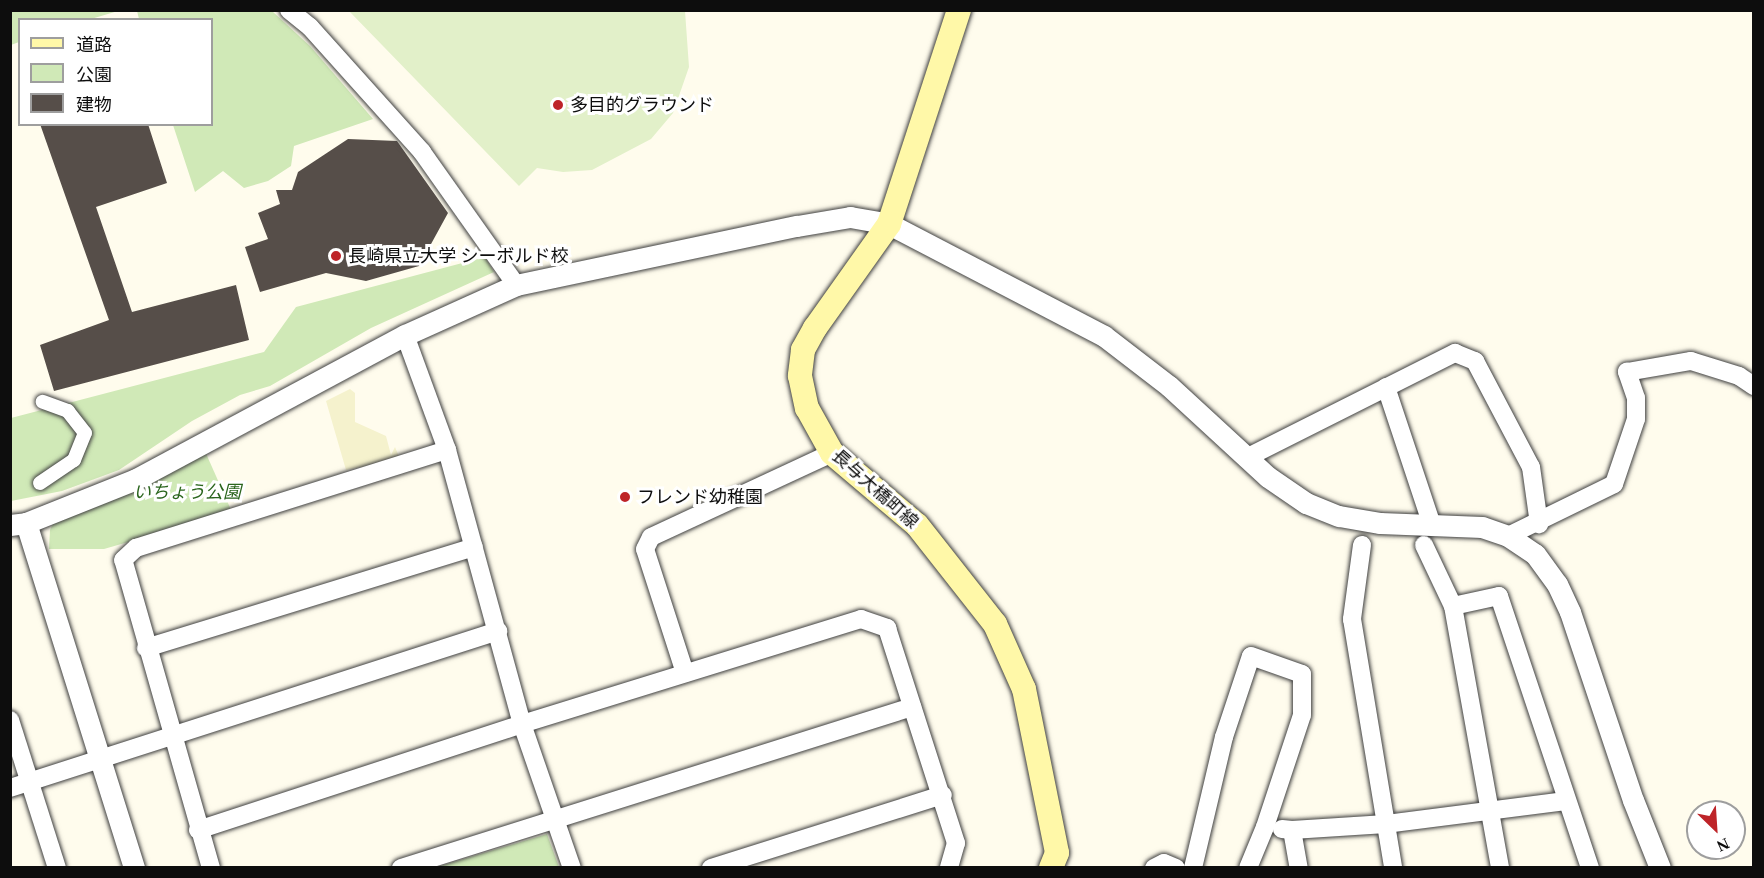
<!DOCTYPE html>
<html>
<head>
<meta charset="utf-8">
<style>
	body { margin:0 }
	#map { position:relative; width:1764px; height:878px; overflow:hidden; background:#fffced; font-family:"Times New Roman","Noto Sans JP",serif }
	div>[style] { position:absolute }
	.farmland>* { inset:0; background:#f5f2cd }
	.green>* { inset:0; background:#d0e9b7 }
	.pitch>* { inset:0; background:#e2f0c9 }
	.building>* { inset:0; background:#564e49 }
	.roads { filter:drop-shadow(0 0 2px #404040) drop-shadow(0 0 2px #404040) }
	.pedestrian>* { height:14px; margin:-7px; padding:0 7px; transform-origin:7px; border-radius:7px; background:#fff }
	.minor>* { height:18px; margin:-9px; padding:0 9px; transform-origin:9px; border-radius:9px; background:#fff }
	.tertiary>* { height:21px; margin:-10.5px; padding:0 10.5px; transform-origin:10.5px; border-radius:10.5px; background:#fff }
	.secondary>* { height:24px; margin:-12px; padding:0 12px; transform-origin:12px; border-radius:12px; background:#fff8a8 }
	.dots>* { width:16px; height:16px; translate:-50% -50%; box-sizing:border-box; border:3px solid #fff; border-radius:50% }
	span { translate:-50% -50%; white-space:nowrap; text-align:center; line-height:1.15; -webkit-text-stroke:6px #fff; paint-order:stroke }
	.poi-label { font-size:18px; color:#0d0d0d }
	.left { translate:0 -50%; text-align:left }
	.street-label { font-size:18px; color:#0d0d0d }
	.park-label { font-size:18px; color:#2a651d; font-style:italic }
	.frame { position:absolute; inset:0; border:12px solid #0d0d0d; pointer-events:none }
	.legend { position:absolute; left:18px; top:18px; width:195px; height:108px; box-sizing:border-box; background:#fff; border:2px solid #9e9e9e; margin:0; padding:8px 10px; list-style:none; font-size:18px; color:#0d0d0d }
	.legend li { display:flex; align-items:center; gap:12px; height:30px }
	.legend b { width:30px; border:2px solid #9e9e9e }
	.north { position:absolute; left:1686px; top:800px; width:60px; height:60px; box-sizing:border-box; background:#fff; border:2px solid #9e9e9e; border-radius:50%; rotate:155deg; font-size:16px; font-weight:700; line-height:24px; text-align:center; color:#0d0d0d }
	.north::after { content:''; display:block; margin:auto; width:21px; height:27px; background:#be2428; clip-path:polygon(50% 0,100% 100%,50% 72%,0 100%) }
</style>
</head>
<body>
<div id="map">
	<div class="farmland">
		<div style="clip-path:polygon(350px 389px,355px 393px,355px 422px,386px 436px,391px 455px,395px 447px,400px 459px,346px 470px,326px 401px)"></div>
	</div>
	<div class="green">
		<div style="clip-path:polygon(11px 10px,118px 10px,118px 11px,91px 19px,20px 20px,19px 42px,11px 45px)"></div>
		<div style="clip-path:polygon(137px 11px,272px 11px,310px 46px,373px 119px,294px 146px,291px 166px,268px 181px,244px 188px,223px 171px,195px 192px,173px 125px,212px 124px,212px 20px,139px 19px)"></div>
		<div style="clip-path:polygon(485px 257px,494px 272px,371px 328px,270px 386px,240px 395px,192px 421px,119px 470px,62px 491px,11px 501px,11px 418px,264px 352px,296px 307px)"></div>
		<div style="clip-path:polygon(204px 449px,232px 512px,104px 549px,49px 549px,50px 530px,56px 517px)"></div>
		<div style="clip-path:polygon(547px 834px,559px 867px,437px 867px)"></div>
	</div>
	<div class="pitch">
		<div style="clip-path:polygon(349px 11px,685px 11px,689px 67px,673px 113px,651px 139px,592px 170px,563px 172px,537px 168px,519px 186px)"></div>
	</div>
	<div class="building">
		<div style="clip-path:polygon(40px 124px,148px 124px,167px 183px,96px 207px,132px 312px,236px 285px,249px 340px,54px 391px,40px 345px,109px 320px)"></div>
		<div style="clip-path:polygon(348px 139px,397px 141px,448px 213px,419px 266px,366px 281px,326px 273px,260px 292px,245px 247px,268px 239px,258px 213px,280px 204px,276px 190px,292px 190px,298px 172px)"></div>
	</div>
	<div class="roads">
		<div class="pedestrian">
			<div style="left:40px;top:483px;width:41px;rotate:-34.1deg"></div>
			<div style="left:74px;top:460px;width:29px;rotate:-68deg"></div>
			<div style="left:85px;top:433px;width:28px;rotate:-128deg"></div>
			<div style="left:68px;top:411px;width:27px;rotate:-160deg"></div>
		</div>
		<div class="minor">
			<div style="left:289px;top:10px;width:27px;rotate:39deg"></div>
			<div style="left:310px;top:27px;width:168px;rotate:48.1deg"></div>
			<div style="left:422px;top:152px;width:163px;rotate:54.7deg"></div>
			<div style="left:405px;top:335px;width:122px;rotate:69.9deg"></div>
			<div style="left:447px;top:450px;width:284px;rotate:74.7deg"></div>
			<div style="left:522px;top:724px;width:152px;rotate:70.9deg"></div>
			<div style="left:1386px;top:387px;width:145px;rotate:71.6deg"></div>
			<div style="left:1248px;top:457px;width:232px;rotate:-26.7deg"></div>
			<div style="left:1455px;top:353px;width:22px;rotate:22deg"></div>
			<div style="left:1475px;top:361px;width:120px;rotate:62.2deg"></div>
			<div style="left:1531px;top:467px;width:58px;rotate:82deg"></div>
			<div style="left:1508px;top:536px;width:118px;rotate:-26.1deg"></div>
			<div style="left:1614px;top:484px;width:69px;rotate:-71.3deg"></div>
			<div style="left:1636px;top:419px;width:21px;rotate:-90deg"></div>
			<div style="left:1636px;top:398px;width:28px;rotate:-109deg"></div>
			<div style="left:1627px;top:372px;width:65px;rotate:-9.8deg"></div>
			<div style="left:1691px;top:361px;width:50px;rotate:17.4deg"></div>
			<div style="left:1739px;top:376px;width:18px;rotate:34deg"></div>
			<div style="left:1362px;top:545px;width:75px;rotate:97.7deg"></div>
			<div style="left:1352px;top:619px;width:252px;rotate:80.6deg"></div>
			<div style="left:1424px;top:545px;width:68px;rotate:64.6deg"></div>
			<div style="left:1453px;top:606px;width:266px;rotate:79.8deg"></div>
			<div style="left:1453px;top:606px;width:47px;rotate:-12.3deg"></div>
			<div style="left:1499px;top:596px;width:287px;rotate:71.5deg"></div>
			<div style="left:146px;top:648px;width:343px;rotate:-17.1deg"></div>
			<div style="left:685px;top:673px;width:130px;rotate:-107.9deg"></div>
			<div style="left:645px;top:549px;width:13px;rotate:-63deg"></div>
			<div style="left:651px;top:537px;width:200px;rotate:-24.9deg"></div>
			<div style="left:10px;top:720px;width:155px;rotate:72.4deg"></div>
			<div style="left:10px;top:788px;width:513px;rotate:-17.83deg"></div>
			<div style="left:1282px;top:829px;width:10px;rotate:6deg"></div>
			<div style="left:1292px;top:830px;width:39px;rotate:80deg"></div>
			<div style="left:198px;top:830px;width:341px;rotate:-18.1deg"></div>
			<div style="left:522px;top:724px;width:355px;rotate:-17.2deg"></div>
			<div style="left:861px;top:619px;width:28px;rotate:19deg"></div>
			<div style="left:887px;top:628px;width:226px;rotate:72.2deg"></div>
			<div style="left:956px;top:843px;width:26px;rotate:106deg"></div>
			<div style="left:1292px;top:830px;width:94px;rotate:-3.7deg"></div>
			<div style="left:1386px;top:824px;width:180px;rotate:-7.3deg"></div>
			<div style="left:211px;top:868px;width:320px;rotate:-105.9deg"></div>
			<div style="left:123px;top:560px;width:18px;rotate:-43deg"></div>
			<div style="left:136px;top:548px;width:326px;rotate:-17.5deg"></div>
			<div style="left:401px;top:868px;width:536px;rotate:-17.49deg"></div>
			<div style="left:711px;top:868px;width:243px;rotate:-17.5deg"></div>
			<div style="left:1154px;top:868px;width:11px;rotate:-27deg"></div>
			<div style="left:1164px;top:863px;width:13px;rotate:23deg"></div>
			<div style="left:1193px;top:868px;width:135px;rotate:-76.7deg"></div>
			<div style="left:1224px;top:737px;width:85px;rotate:-71.6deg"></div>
			<div style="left:1251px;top:656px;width:54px;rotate:19.4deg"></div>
			<div style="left:1302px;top:674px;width:41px;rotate:90deg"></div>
			<div style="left:1302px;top:715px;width:118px;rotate:108.3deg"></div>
			<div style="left:1265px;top:827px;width:44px;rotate:112.5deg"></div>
		</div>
		<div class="tertiary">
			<div style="left:26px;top:523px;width:362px;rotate:72.6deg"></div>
			<div style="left:10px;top:525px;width:16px;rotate:-7deg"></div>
			<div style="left:26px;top:523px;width:118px;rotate:-21.8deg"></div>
			<div style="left:136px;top:479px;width:305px;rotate:-28.2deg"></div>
			<div style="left:405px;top:335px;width:122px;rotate:-24.2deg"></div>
			<div style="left:516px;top:285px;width:287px;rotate:-11.9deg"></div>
			<div style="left:797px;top:226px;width:54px;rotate:-9.6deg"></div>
			<div style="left:850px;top:217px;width:40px;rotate:10deg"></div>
			<div style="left:889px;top:224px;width:242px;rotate:27.5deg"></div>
			<div style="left:1104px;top:336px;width:82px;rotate:37.6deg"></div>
			<div style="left:1169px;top:386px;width:134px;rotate:42.6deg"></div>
			<div style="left:1268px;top:477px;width:46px;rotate:34.4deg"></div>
			<div style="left:1306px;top:503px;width:35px;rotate:22deg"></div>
			<div style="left:1339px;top:516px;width:42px;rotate:9.7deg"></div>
			<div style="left:1380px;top:523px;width:102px;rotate:2.2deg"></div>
			<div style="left:1482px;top:527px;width:28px;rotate:19deg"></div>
			<div style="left:1508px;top:536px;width:32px;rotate:34deg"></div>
			<div style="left:1535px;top:554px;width:37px;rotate:54deg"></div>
			<div style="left:1557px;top:584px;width:31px;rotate:65deg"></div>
			<div style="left:1570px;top:612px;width:198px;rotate:71.5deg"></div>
			<div style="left:1633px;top:800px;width:73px;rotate:68.3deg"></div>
		</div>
		<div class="secondary">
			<div style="left:959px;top:10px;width:225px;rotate:108.1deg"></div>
			<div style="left:889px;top:224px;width:128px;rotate:125.4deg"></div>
			<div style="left:815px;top:328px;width:25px;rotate:119deg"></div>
			<div style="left:803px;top:350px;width:26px;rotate:97deg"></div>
			<div style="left:800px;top:376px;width:33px;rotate:78deg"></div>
			<div style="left:807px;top:408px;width:51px;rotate:60.9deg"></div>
			<div style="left:832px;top:453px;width:111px;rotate:40.3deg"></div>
			<div style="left:917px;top:525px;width:126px;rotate:51.8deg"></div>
			<div style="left:995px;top:624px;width:71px;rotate:66deg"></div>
			<div style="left:1024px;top:689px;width:167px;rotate:78.6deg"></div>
			<div style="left:1057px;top:853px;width:16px;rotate:112deg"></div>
		</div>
	</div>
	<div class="dots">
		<div style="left:558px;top:105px;background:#be2428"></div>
		<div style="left:336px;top:256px;background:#be2428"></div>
		<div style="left:625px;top:497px;background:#be2428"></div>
	</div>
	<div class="poi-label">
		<span class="left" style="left:570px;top:105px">多目的グラウンド</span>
		<span class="left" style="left:348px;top:256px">長崎県立大学 シーボルド校</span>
		<span class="left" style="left:637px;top:497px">フレンド幼稚園</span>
	</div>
	<div class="street-label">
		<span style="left:875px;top:489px;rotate:42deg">長与大橋町線</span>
	</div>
	<div class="park-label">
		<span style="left:187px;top:492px">いちょう公園</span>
	</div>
	<div class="frame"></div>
	<ul class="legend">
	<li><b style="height:8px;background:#fff8a8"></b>道路</li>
	<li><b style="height:16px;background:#d0e9b7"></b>公園</li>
	<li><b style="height:16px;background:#564e49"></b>建物</li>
	</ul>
	<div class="north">N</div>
</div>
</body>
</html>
